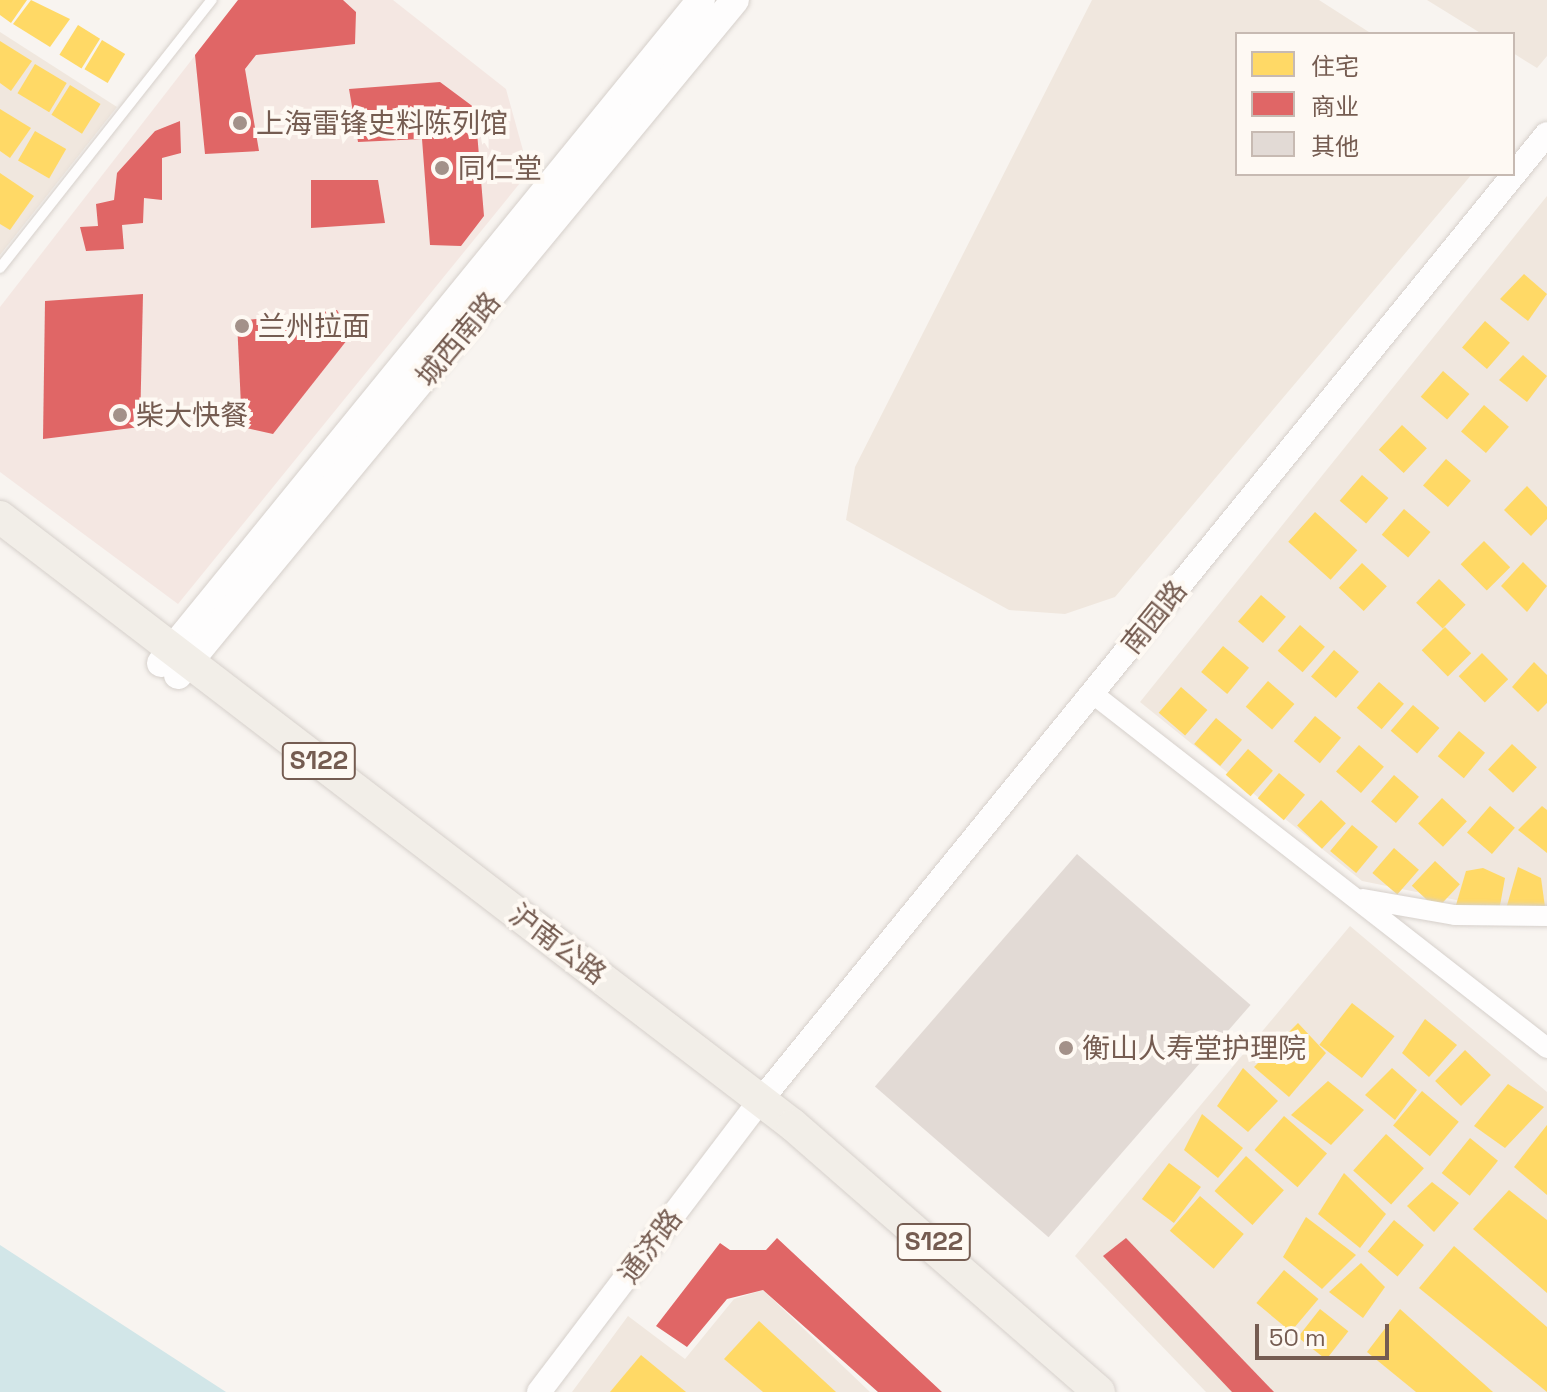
<!DOCTYPE html>
<html>
<head>
<meta charset="utf-8">
<style>
	body { margin:0 }
	#map { position:relative; width:1547px; height:1392px; overflow:hidden; background:#f8f4f0; font-family:"Space Grotesk","Noto Sans SC",sans-serif }
	div>[style] { position:absolute }
	.residential>* { inset:0; background:#f0e7de }
	.commercial>* { inset:0; background:#f4e7e2 }
	.water>* { inset:0; background:#d2e6e8 }
	.homes>* { inset:0; background:#ffd966; transform-origin:0 0 }
	.shops>* { inset:0; background:#e06666 }
	.building>* { inset:0; background:#e2dad5; transform-origin:0 0 }
	.roads { filter:drop-shadow(0 0 2px #d6d0cb) drop-shadow(0 0 2px #d6d0cb) }
	.service>* { height:10px; margin:-5px; padding:0 5px; transform-origin:5px; border-radius:5px; background:#fefdfd }
	.minor>* { height:20px; margin:-10px; padding:0 10px; transform-origin:10px; border-radius:10px; background:#fefdfd }
	.tertiary>* { height:24px; margin:-12px; padding:0 12px; transform-origin:12px; border-radius:12px; background:#fefdfd }
	.secondary>* { height:28px; margin:-14px; padding:0 14px; transform-origin:14px; border-radius:14px; background:#fefdfd }
	.primary>* { height:32px; margin:-16px; padding:0 16px; transform-origin:16px; border-radius:16px; background:#f2eee8 }
	.dots>* { width:22px; height:22px; translate:-50% -50%; box-sizing:border-box; border:4px solid #fef9f3; border-radius:50% }
	span { translate:-50% -50%; white-space:nowrap; text-align:center; line-height:1.15; -webkit-text-stroke:8px #fef9f3; paint-order:stroke }
	.shield-label span { padding:2px 6px; background:#fef9f3; border:2px solid; border-radius:6px; -webkit-text-stroke-width:0 }
	.shield-label { font-size:26px; color:#755c51; font-weight:700 }
	.poi-label { font-size:28px; color:#755c51 }
	.left { translate:0 -50%; text-align:left }
	.street-label { font-size:28px; color:#755c51 }
	.legend { position:absolute; left:1235px; top:32px; width:280px; height:144px; box-sizing:border-box; background:#fef9f3; border:2px solid #c7bab2; margin:0; padding:10px 14px; list-style:none; font-size:24px; color:#755c51 }
	.legend li { display:flex; align-items:center; gap:16px; height:40px }
	.legend b { width:40px; border:2px solid #c7bab2 }
	.scale { position:absolute; left:1255px; top:1324px; width:134px; height:36px; box-sizing:border-box; border:4px solid #755c51; border-top:0; padding-left:10px; font-size:24px; line-height:28px; white-space:nowrap; color:#755c51; -webkit-text-stroke:6px #fef9f3; paint-order:stroke }
</style>
</head>
<body>
<div id="map">
	<div class="residential">
		<div style="clip-path:polygon(1092px 0,1319px 0,1372px 34px,1237px 34px,1237px 174px,1472px 174px,1115px 597px,1065px 614px,1009px 610px,846px 520px,855px 467px)"></div>
		<div style="clip-path:polygon(1427px 0,1547px 0,1547px 56px,1537px 68px,1513px 53px,1513px 34px,1482px 34px)"></div>
		<div style="clip-path:polygon(0 32px,117px 107px,0 255px)"></div>
		<div style="clip-path:polygon(1547px 196px,1547px 905px,1476px 904px,1362px 881px,1140px 702px)"></div>
		<div style="clip-path:polygon(1350px 926px,1547px 1092px,1547px 1392px,1206px 1392px,1075px 1256px)"></div>
		<div style="clip-path:polygon(763px 1290px,870px 1392px,572px 1392px,628px 1316px,685px 1359px,734px 1299px)"></div>
	</div>
	<div class="commercial">
		<div style="clip-path:polygon(238px 0,393px 0,506px 89px,529px 172px,178px 604px,0 472px,0 307px)"></div>
	</div>
	<div class="water">
		<div style="clip-path:polygon(0 1245px,226px 1392px,0 1392px)"></div>
	</div>
	<div class="homes">
		<div style="clip-path:polygon(0 0,27px 0,11px 23px,0 15px)"></div>
		<div style="clip-path:polygon(31px 0,70px 19px,50px 47px,13px 24px)"></div>
		<div style="left:78px;top:25px;width:26px;height:35px;rotate:32deg"></div>
		<div style="left:102px;top:40px;width:27px;height:34px;rotate:31deg"></div>
		<div style="clip-path:polygon(0 41px,32px 61px,11px 91px,0 83px)"></div>
		<div style="left:35px;top:64px;width:37px;height:34px;rotate:31deg"></div>
		<div style="left:70px;top:85px;width:36px;height:35px;rotate:32deg"></div>
		<div style="clip-path:polygon(0 109px,31px 128px,10px 158px,0 151px)"></div>
		<div style="left:35px;top:131px;width:36px;height:34px;rotate:30deg"></div>
		<div style="clip-path:polygon(0 173px,34px 196px,10px 230px,0 224px)"></div>
		<div style="clip-path:polygon(1524px 274px,1547px 294px,1528px 321px,1500px 299px)"></div>
		<div style="left:1485px;top:321px;width:33px;height:35px;rotate:41deg"></div>
		<div style="clip-path:polygon(1523px 355px,1547px 376px,1527px 402px,1499px 380px)"></div>
		<div style="left:1443px;top:371px;width:35px;height:34px;rotate:41deg"></div>
		<div style="left:1484px;top:405px;width:33px;height:35px;rotate:41deg"></div>
		<div style="left:1402px;top:425px;width:34px;height:34px;rotate:43deg"></div>
		<div style="left:1446px;top:459px;width:33px;height:35px;rotate:41deg"></div>
		<div style="left:1362px;top:475px;width:35px;height:34px;rotate:41deg"></div>
		<div style="clip-path:polygon(1527px 486px,1547px 507px,1547px 519px,1531px 536px,1504px 510px)"></div>
		<div style="left:1404px;top:509px;width:35px;height:34px;rotate:41deg"></div>
		<div style="left:1315px;top:512px;width:57px;height:40px;rotate:42deg"></div>
		<div style="left:1484px;top:541px;width:37px;height:33px;rotate:45deg"></div>
		<div style="clip-path:polygon(1523px 562px,1547px 586px,1527px 612px,1501px 586px)"></div>
		<div style="left:1362px;top:563px;width:34px;height:34px;rotate:43deg"></div>
		<div style="left:1439px;top:579px;width:37px;height:33px;rotate:44deg"></div>
		<div style="left:1261px;top:595px;width:33px;height:35px;rotate:41deg"></div>
		<div style="left:1300px;top:625px;width:33px;height:34px;rotate:41deg"></div>
		<div style="left:1445px;top:627px;width:37px;height:33px;rotate:45deg"></div>
		<div style="left:1223px;top:646px;width:34px;height:34px;rotate:40deg"></div>
		<div style="left:1334px;top:650px;width:33px;height:35px;rotate:41deg"></div>
		<div style="left:1482px;top:653px;width:37px;height:33px;rotate:45deg"></div>
		<div style="clip-path:polygon(1534px 662px,1547px 675px,1547px 703px,1538px 712px,1512px 687px)"></div>
		<div style="left:1268px;top:681px;width:35px;height:34px;rotate:41deg"></div>
		<div style="left:1379px;top:682px;width:33px;height:34px;rotate:41deg"></div>
		<div style="left:1181px;top:687px;width:35px;height:34px;rotate:41deg"></div>
		<div style="left:1413px;top:705px;width:35px;height:34px;rotate:41deg"></div>
		<div style="left:1315px;top:716px;width:34px;height:33px;rotate:40deg"></div>
		<div style="left:1216px;top:718px;width:34px;height:34px;rotate:40deg"></div>
		<div style="left:1459px;top:731px;width:34px;height:33px;rotate:40deg"></div>
		<div style="left:1512px;top:744px;width:34px;height:35px;rotate:43deg"></div>
		<div style="left:1359px;top:745px;width:33px;height:35px;rotate:41deg"></div>
		<div style="left:1248px;top:749px;width:33px;height:34px;rotate:41deg"></div>
		<div style="left:1279px;top:773px;width:34px;height:33px;rotate:40deg"></div>
		<div style="left:1394px;top:775px;width:33px;height:35px;rotate:41deg"></div>
		<div style="left:1442px;top:798px;width:34px;height:35px;rotate:43deg"></div>
		<div style="left:1321px;top:800px;width:34px;height:35px;rotate:43deg"></div>
		<div style="left:1490px;top:806px;width:33px;height:35px;rotate:41deg"></div>
		<div style="clip-path:polygon(1542px 806px,1547px 810px,1547px 853px,1518px 830px)"></div>
		<div style="left:1352px;top:825px;width:34px;height:34px;rotate:40deg"></div>
		<div style="left:1394px;top:848px;width:33px;height:33px;rotate:41deg"></div>
		<div style="left:1435px;top:861px;width:34px;height:34px;rotate:43deg"></div>
		<div style="clip-path:polygon(1518px 867px,1541px 878px,1545px 907px,1506px 909px)"></div>
		<div style="clip-path:polygon(1483px 868px,1505px 878px,1499px 911px,1456px 905px,1466px 871px)"></div>
		<div style="left:1352px;top:1003px;width:54px;height:53px;rotate:38deg"></div>
		<div style="clip-path:polygon(1425px 1019px,1457px 1045px,1429px 1077px,1402px 1053px)"></div>
		<div style="clip-path:polygon(1298px 1023px,1326px 1053px,1289px 1097px,1254px 1067px)"></div>
		<div style="left:1465px;top:1050px;width:36px;height:43px;rotate:44deg"></div>
		<div style="clip-path:polygon(1243px 1068px,1278px 1101px,1248px 1132px,1217px 1106px)"></div>
		<div style="clip-path:polygon(1392px 1068px,1417px 1090px,1395px 1120px,1365px 1095px)"></div>
		<div style="clip-path:polygon(1328px 1081px,1364px 1110px,1331px 1145px,1291px 1115px)"></div>
		<div style="clip-path:polygon(1508px 1084px,1544px 1107px,1505px 1148px,1474px 1126px)"></div>
		<div style="left:1422px;top:1091px;width:48px;height:45px;rotate:40deg"></div>
		<div style="clip-path:polygon(1202px 1114px,1243px 1148px,1218px 1178px,1184px 1150px)"></div>
		<div style="left:1284px;top:1116px;width:57px;height:45px;rotate:41deg"></div>
		<div style="clip-path:polygon(1547px 1125px,1547px 1195px,1514px 1167px)"></div>
		<div style="left:1386px;top:1134px;width:51px;height:49px;rotate:42deg"></div>
		<div style="left:1470px;top:1138px;width:36px;height:45px;rotate:39deg"></div>
		<div style="left:1246px;top:1156px;width:51px;height:47px;rotate:42deg"></div>
		<div style="left:1169px;top:1163px;width:40px;height:45px;rotate:37deg"></div>
		<div style="clip-path:polygon(1344px 1173px,1386px 1214px,1360px 1248px,1318px 1214px)"></div>
		<div style="clip-path:polygon(1432px 1182px,1459px 1203px,1434px 1232px,1407px 1206px)"></div>
		<div style="clip-path:polygon(1509px 1190px,1547px 1220px,1547px 1293px,1473px 1229px)"></div>
		<div style="left:1200px;top:1196px;width:58px;height:46px;rotate:41deg"></div>
		<div style="clip-path:polygon(1306px 1217px,1356px 1255px,1322px 1289px,1283px 1257px)"></div>
		<div style="left:1394px;top:1220px;width:39px;height:41px;rotate:40deg"></div>
		<div style="clip-path:polygon(1454px 1246px,1547px 1327px,1547px 1392px,1419px 1288px)"></div>
		<div style="clip-path:polygon(1361px 1263px,1385px 1287px,1363px 1318px,1329px 1292px)"></div>
		<div style="left:1284px;top:1270px;width:45px;height:43px;rotate:40deg"></div>
		<div style="left:1320px;top:1309px;width:36px;height:36px;rotate:38deg"></div>
		<div style="clip-path:polygon(1400px 1309px,1493px 1392px,1416px 1392px,1367px 1352px)"></div>
		<div style="clip-path:polygon(759px 1321px,836px 1392px,763px 1392px,724px 1359px)"></div>
		<div style="clip-path:polygon(641px 1355px,686px 1392px,610px 1392px)"></div>
	</div>
	<div class="shops">
		<div style="clip-path:polygon(238px 0,343px 0,356px 12px,355px 44px,256px 55px,245px 69px,259px 151px,205px 154px,195px 55px)"></div>
		<div style="clip-path:polygon(440px 82px,475px 108px,484px 216px,461px 246px,430px 245px,422px 139px,358px 142px,349px 89px)"></div>
		<div style="clip-path:polygon(180px 121px,181px 153px,162px 158px,162px 200px,144px 198px,143px 223px,122px 225px,124px 249px,86px 251px,80px 227px,98px 226px,96px 204px,114px 200px,117px 173px,155px 131px)"></div>
		<div style="clip-path:polygon(311px 180px,378px 180px,385px 223px,311px 228px)"></div>
		<div style="clip-path:polygon(143px 294px,140px 427px,43px 439px,45px 301px)"></div>
		<div style="clip-path:polygon(337px 310px,351px 335px,273px 434px,242px 427px,237px 321px)"></div>
		<div style="clip-path:polygon(777px 1238px,942px 1392px,878px 1392px,763px 1290px,727px 1299px,687px 1347px,656px 1326px,720px 1243px,730px 1250px,766px 1250px)"></div>
		<div style="clip-path:polygon(1126px 1238px,1274px 1392px,1232px 1392px,1103px 1256px)"></div>
	</div>
	<div class="building">
		<div style="left:1077px;top:854px;width:230px;height:308px;rotate:41deg"></div>
	</div>
	<div class="roads">
		<div class="service">
			<div style="left:0;top:268px;width:342px;rotate:-51.7deg"></div>
		</div>
		<div class="minor">
			<div style="left:1092px;top:693px;width:577px;rotate:37.96deg"></div>
			<div style="left:1363px;top:899px;width:93px;rotate:9.9deg"></div>
			<div style="left:1455px;top:915px;width:92px;rotate:0.6deg"></div>
		</div>
		<div class="tertiary">
			<div style="left:539px;top:1392px;width:367px;rotate:-52.8deg"></div>
			<div style="left:761px;top:1100px;width:1245px;rotate:-50.87deg"></div>
		</div>
		<div class="secondary">
			<div style="left:161px;top:663px;width:855px;rotate:-50.84deg"></div>
			<div style="left:178px;top:675px;width:875px;rotate:-50.47deg"></div>
		</div>
		<div class="primary">
			<div style="left:0;top:517px;width:999px;rotate:37.48deg"></div>
			<div style="left:793px;top:1125px;width:406px;rotate:41.1deg"></div>
		</div>
	</div>
	<div class="dots">
		<div style="left:240px;top:123px;background:#a39189"></div>
		<div style="left:442px;top:168px;background:#a39189"></div>
		<div style="left:242px;top:326px;background:#a39189"></div>
		<div style="left:120px;top:415px;background:#a39189"></div>
		<div style="left:1066px;top:1048px;background:#a39189"></div>
	</div>
	<div class="shield-label">
		<span style="left:319px;top:761px">S122</span>
		<span style="left:934px;top:1242px">S122</span>
	</div>
	<div class="poi-label">
		<span class="left" style="left:256px;top:123px">上海雷锋史料陈列馆</span>
		<span class="left" style="left:458px;top:168px">同仁堂</span>
		<span class="left" style="left:258px;top:326px">兰州拉面</span>
		<span class="left" style="left:136px;top:415px">柴大快餐</span>
		<span class="left" style="left:1082px;top:1048px">衡山人寿堂护理院</span>
	</div>
	<div class="street-label">
		<span style="left:458px;top:339px;rotate:-50deg">城西南路</span>
		<span style="left:1154px;top:617px;rotate:-51deg">南园路</span>
		<span style="left:558px;top:944px;rotate:37deg">沪南公路</span>
		<span style="left:650px;top:1246px;rotate:-53deg">通济路</span>
	</div>
	<ul class="legend">
	<li><b style="height:22px;background:#ffd966"></b>住宅</li>
	<li><b style="height:22px;background:#e06666"></b>商业</li>
	<li><b style="height:22px;background:#e2dad5"></b>其他</li>
	</ul>
	<div class="scale">50 m</div>
</div>
</body>
</html>
